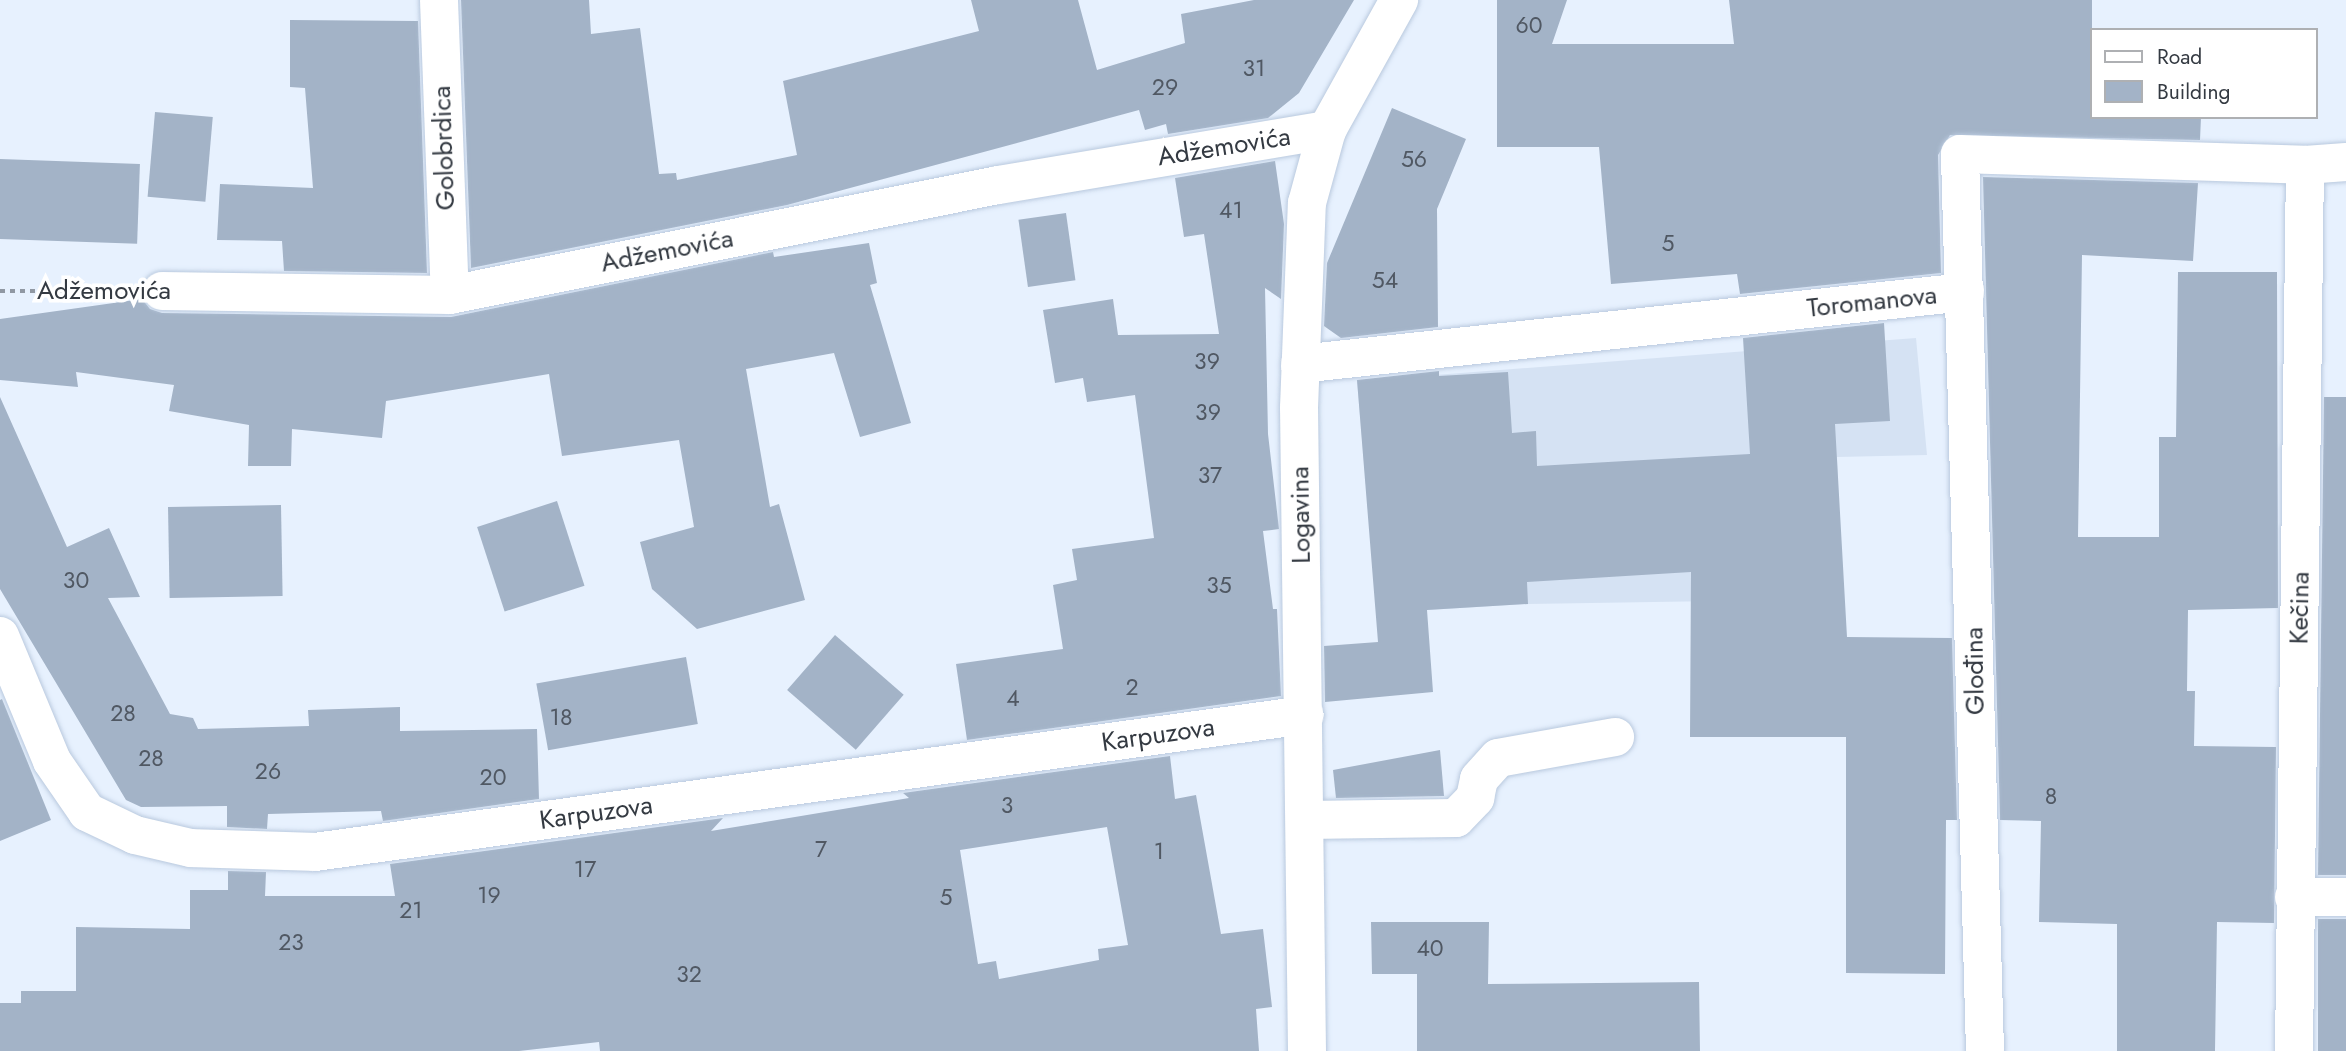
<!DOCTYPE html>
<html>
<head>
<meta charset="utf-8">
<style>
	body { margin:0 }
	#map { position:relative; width:2346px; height:1051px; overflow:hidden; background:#e7f1fe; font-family:Jost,sans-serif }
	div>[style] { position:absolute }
	.built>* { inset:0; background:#d5e2f3 }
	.building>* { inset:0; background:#a3b3c7; transform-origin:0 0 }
	.path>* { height:4.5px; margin-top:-2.25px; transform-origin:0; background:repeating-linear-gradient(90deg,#9098a3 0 5px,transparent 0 10px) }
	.roads { filter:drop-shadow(0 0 2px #b9c9de) drop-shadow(0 0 2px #b9c9de) }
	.minor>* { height:38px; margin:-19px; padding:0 19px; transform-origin:19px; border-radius:19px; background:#fff }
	span { translate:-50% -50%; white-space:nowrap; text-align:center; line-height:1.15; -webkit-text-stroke:7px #fff; paint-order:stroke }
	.number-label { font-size:23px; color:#505863 }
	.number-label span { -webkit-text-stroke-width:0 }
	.street-label { font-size:26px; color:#343a42 }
	.legend { position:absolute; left:2090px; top:28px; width:228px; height:91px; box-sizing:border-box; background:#fff; border:2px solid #aeb0b3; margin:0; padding:9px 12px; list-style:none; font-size:21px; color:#343a42 }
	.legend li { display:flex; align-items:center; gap:14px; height:35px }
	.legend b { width:35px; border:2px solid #aeb0b3 }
</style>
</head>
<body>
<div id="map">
	<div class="built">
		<div style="clip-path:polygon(1916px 338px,1927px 455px,1837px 457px,1842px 599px,1528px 604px,1377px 613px,1357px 381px)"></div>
	</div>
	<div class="building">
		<div style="clip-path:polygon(461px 0,589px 0,591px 34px,640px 28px,659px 174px,676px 173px,677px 180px,797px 155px,783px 81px,979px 31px,971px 0,1078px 0,1097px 70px,1185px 43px,1181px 14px,1254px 0,1354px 0,1299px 93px,1268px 118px,1168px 134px,1166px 124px,1145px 130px,1139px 110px,787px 205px,471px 268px)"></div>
		<div style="clip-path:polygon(1497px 0,1567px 0,1552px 44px,1734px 44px,1729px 0,2092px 0,2092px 117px,2201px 117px,2200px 140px,1950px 135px,1938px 155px,1941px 273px,1740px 294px,1737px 274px,1611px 284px,1599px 147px,1497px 147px)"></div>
		<div style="clip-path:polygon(290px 20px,418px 21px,427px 273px,284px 271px,282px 241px,217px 240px,220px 184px,313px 188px,305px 88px,290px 87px)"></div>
		<div style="clip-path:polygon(1392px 108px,1466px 139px,1437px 209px,1438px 327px,1341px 338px,1324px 326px,1327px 263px)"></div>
		<div style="left:155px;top:112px;width:58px;height:85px;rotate:5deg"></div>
		<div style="left:0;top:159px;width:140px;height:80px;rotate:2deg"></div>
		<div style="clip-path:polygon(1275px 161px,1284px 224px,1281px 299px,1265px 288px,1268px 434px,1279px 529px,1263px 531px,1273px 609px,1277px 609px,1281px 696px,967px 740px,956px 664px,1063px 649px,1053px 585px,1077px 580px,1072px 549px,1154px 538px,1135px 395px,1087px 402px,1083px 378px,1055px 383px,1043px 310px,1113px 299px,1118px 335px,1219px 334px,1204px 234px,1184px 237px,1175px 178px)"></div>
		<div style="clip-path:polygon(1983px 177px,2198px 183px,2193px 261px,2082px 255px,2078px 537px,2159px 537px,2159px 437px,2176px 437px,2178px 272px,2277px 272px,2278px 608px,2188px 610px,2187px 691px,2195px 691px,2194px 746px,2276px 747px,2274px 923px,2217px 922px,2215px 1051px,2117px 1051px,2117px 924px,2039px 922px,2041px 821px,2000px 820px)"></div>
		<div style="left:1066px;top:213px;width:68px;height:48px;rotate:82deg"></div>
		<div style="clip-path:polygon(869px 243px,877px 283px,870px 285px,911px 423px,860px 437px,834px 353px,746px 369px,770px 507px,779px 504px,805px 600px,697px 629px,652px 589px,640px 542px,694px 527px,679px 440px,562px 456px,549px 374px,386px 401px,382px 438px,292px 429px,291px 466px,248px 466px,249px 425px,169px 411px,174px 385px,76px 372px,78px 387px,0 380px,0 319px,142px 299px,150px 309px,162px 313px,451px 317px,773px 252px,774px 257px)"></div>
		<div style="clip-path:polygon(1884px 323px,1890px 421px,1835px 424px,1847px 637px,1952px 638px,1957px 820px,1946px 820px,1945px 974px,1846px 973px,1846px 737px,1690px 737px,1691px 572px,1527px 582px,1528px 604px,1427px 610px,1433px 692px,1325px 702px,1324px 646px,1378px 642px,1357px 380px,1439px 371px,1439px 376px,1508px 372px,1512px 433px,1536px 431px,1537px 466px,1750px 454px,1743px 338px)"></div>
		<div style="clip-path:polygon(0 397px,67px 547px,109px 528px,140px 597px,108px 598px,170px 714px,193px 718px,198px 729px,309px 726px,308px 710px,400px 707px,400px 731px,537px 729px,539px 799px,383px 821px,381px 811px,268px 814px,267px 829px,227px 827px,227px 806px,141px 807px,126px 800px,0 589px)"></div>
		<div style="clip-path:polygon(2324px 397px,2346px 397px,2346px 875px,2318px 875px)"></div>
		<div style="left:557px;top:501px;width:89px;height:84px;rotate:72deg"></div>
		<div style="left:281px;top:505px;width:91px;height:113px;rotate:89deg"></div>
		<div style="left:835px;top:635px;width:91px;height:73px;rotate:41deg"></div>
		<div style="left:686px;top:657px;width:68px;height:152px;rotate:80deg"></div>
		<div style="clip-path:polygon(2px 699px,51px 820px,0 841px,0 700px)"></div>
		<div style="clip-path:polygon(1440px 750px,1444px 796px,1336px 798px,1333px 770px)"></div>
		<div style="clip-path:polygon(evenodd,1170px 756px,1175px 799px,1196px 795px,1221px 934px,1263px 929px,1272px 1007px,1256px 1009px,1259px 1051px,600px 1051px,599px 1042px,519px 1051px,0 1051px,0 1003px,21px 1003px,21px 991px,76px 991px,76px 927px,190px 929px,190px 890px,228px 890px,228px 871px,266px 872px,265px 896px,395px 896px,390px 864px,723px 818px,711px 831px,909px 798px,903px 793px,1170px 756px,1107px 827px,1128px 945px,1098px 949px,1099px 960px,999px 979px,996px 961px,978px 964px,960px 850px,1107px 827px)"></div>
		<div style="left:2318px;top:919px;width:28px;height:132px"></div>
		<div style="clip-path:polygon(1371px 922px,1489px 922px,1488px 984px,1699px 982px,1700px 1051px,1417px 1051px,1417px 974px,1372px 974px)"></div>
	</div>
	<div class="path">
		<div style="left:0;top:291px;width:118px"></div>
	</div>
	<div class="roads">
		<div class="minor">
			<div style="left:439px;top:0;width:295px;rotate:87.9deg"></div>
			<div style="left:162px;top:291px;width:288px;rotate:0.8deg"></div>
			<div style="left:450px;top:295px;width:559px;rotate:-11.35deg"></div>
			<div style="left:998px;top:185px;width:334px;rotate:-9.5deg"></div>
			<div style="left:1300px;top:364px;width:669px;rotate:-6.18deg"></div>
			<div style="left:0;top:636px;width:135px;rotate:67.4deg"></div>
			<div style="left:52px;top:761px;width:62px;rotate:55.5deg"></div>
			<div style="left:87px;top:812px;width:53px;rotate:25.6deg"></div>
			<div style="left:135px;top:835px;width:57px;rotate:13.1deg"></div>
			<div style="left:191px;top:848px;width:124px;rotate:1.8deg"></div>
			<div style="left:315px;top:852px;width:999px;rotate:-7.88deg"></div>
			<div style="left:1305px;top:820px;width:151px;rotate:-0.8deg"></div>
			<div style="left:1456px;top:818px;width:28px;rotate:-46deg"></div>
			<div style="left:1475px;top:798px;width:19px;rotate:-78deg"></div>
			<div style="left:1479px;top:779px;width:28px;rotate:-48deg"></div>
			<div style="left:1498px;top:758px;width:119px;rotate:-10.2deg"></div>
			<div style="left:2294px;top:897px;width:52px"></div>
			<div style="left:1307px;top:1051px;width:643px;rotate:-90.71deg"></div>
			<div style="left:1299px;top:408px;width:205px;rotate:-87.8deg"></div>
			<div style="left:1307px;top:203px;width:76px;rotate:-74.7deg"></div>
			<div style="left:1327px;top:130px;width:149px;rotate:-61deg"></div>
			<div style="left:1985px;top:1051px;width:897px;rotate:-91.6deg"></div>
			<div style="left:1960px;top:154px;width:345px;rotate:1.8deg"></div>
			<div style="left:2305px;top:165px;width:41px;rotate:-4.2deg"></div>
			<div style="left:2294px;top:1051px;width:886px;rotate:-89.29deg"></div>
		</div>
	</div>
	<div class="number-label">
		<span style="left:1529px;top:25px">60</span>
		<span style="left:1254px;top:68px">31</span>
		<span style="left:1165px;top:87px">29</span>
		<span style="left:1414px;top:159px">56</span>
		<span style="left:1231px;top:210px">41</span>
		<span style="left:1668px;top:243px">5</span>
		<span style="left:1385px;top:280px">54</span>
		<span style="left:1207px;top:361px">39</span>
		<span style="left:1208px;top:412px">39</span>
		<span style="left:1210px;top:475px">37</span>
		<span style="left:76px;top:580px">30</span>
		<span style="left:1219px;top:585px">35</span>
		<span style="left:1132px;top:687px">2</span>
		<span style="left:1013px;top:698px">4</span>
		<span style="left:123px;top:713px">28</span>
		<span style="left:561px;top:717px">18</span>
		<span style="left:151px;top:758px">28</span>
		<span style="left:268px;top:771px">26</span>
		<span style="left:493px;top:777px">20</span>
		<span style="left:2051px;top:796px">8</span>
		<span style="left:1007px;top:805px">3</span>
		<span style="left:821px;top:849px">7</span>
		<span style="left:1159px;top:851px">1</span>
		<span style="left:585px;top:869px">17</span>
		<span style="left:489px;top:895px">19</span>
		<span style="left:946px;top:897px">5</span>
		<span style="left:411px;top:910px">21</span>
		<span style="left:291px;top:942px">23</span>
		<span style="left:1430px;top:948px">40</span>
		<span style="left:689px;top:974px">32</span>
	</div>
	<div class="street-label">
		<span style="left:1224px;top:147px;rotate:-9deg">Adžemovića</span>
		<span style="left:444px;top:148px;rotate:-92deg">Golobrdica</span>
		<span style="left:667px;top:251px;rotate:-11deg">Adžemovića</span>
		<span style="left:104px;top:291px">Adžemovića</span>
		<span style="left:1872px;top:302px;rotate:-6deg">Toromanova</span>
		<span style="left:1301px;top:515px;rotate:-91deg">Logavina</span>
		<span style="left:2300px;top:608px;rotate:-89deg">Kečina</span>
		<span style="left:1975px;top:671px;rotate:-91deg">Glođina</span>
		<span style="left:1158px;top:735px;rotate:-8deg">Karpuzova</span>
		<span style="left:596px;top:813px;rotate:-8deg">Karpuzova</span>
	</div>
	<ul class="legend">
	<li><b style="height:9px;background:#fff"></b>Road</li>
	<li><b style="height:19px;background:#a3b3c7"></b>Building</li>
	</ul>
</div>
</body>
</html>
